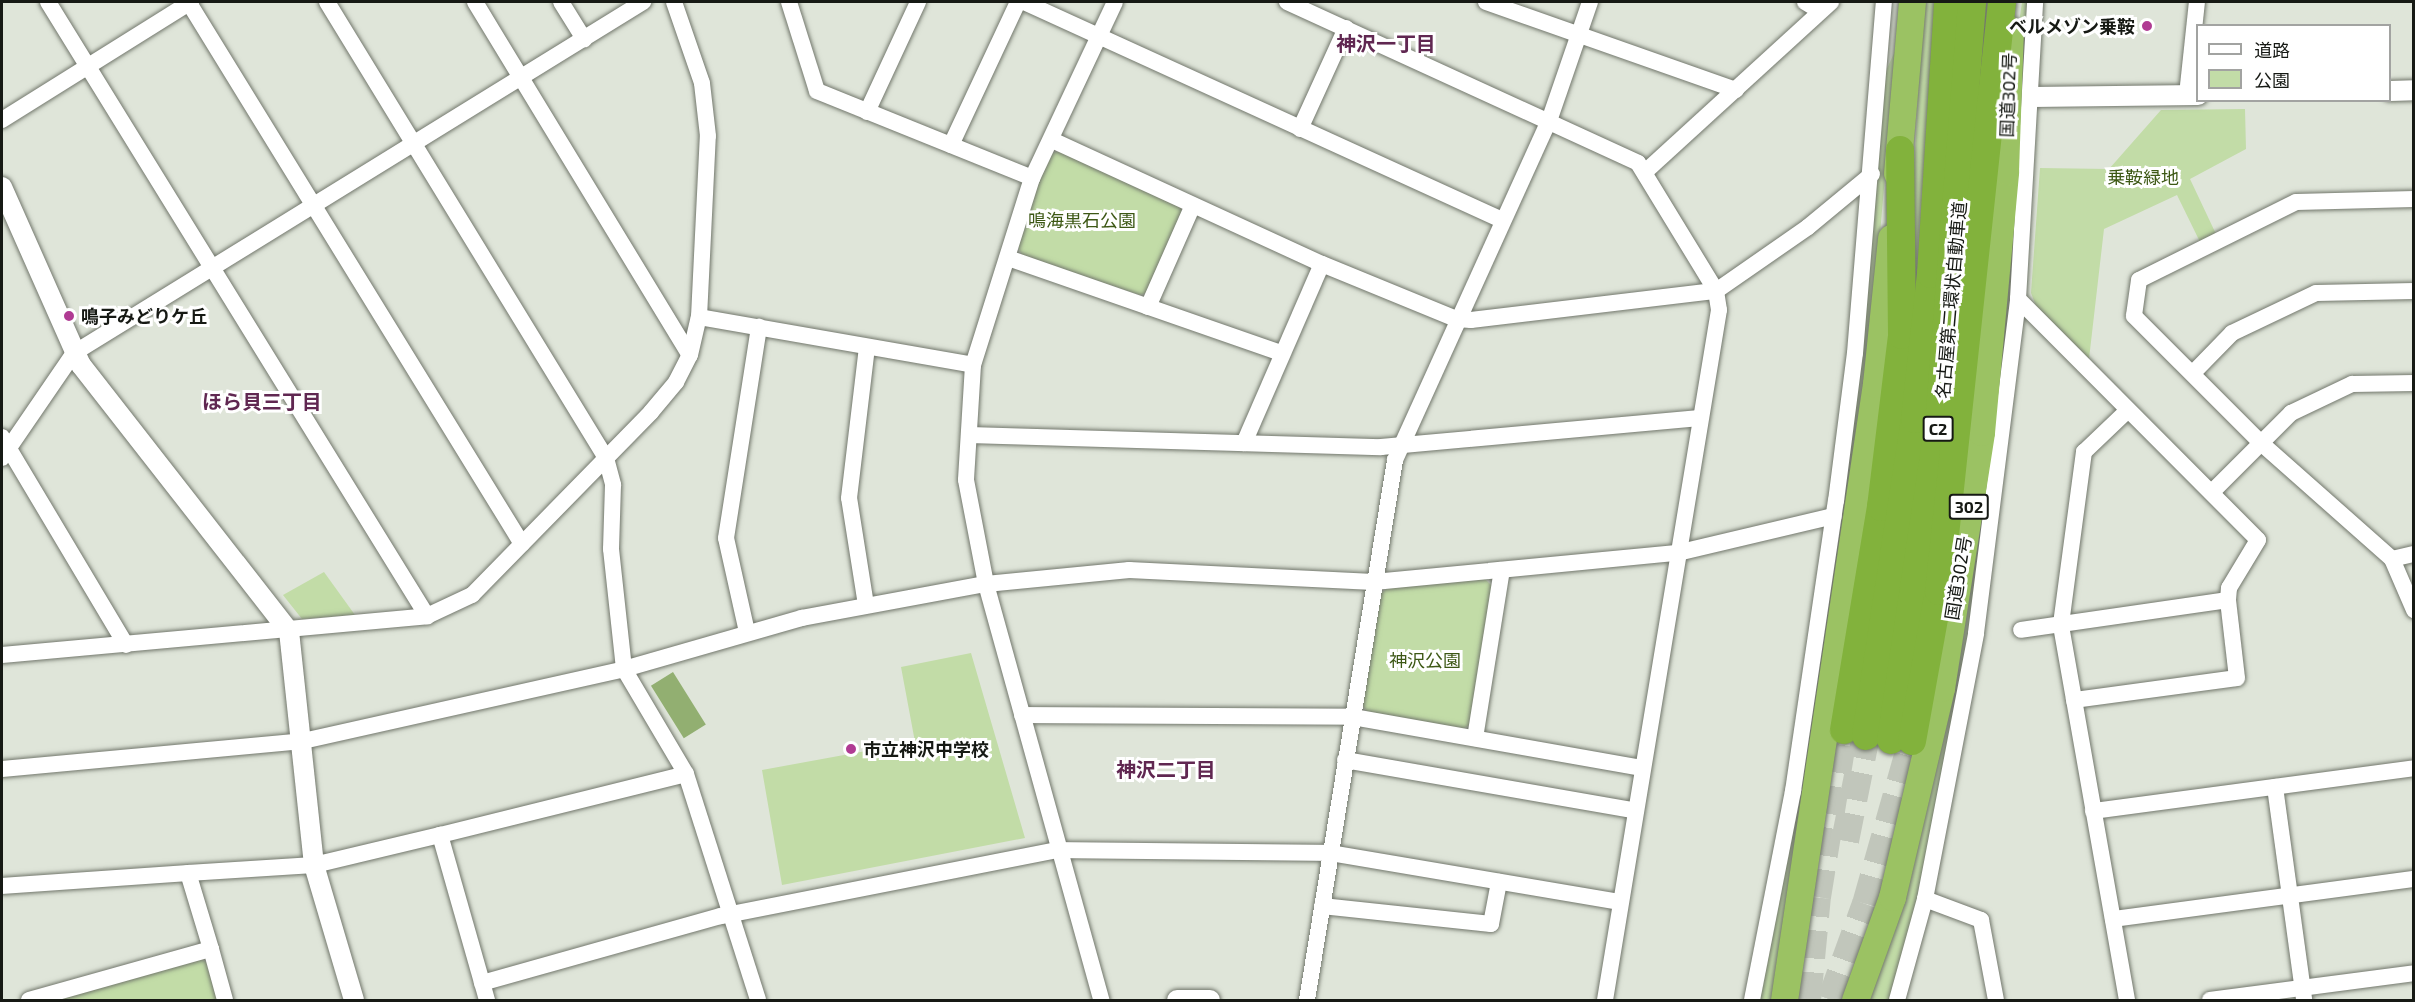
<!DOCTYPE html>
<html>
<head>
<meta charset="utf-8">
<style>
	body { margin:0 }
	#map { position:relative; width:2415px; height:1002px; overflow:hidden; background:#dfe5d9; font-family:"Exo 2","Noto Sans JP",sans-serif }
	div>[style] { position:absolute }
	.green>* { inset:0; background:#c2dca7 }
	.water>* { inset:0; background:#92af71; transform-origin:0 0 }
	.motorway-tunnel>* { height:28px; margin-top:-14px; transform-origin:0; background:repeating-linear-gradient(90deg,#c1c6bb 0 28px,transparent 0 42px) }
	.roads { filter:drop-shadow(0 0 2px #72776c) drop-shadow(0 0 2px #72776c) }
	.minor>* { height:16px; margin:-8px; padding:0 8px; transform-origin:8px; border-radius:8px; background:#fff }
	.tertiary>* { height:20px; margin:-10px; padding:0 10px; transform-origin:10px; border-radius:10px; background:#fff }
	.trunk>* { height:27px; margin:-13.5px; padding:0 13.5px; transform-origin:13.5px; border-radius:13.5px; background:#9bc263 }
	.motorway>* { height:28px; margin:-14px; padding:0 14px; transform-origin:14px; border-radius:14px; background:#82b23c }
	.dots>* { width:16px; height:16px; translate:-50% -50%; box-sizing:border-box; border:3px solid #fff; border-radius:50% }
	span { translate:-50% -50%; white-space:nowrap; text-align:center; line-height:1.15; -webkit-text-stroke:6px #fff; paint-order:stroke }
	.shield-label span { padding:2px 4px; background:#fff; border:2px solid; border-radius:4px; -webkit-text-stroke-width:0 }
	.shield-label { font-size:16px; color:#161914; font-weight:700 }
	.poi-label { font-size:18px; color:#161914; font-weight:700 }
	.right { translate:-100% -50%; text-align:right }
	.left { translate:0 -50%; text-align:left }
	.street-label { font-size:18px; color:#161914 }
	.park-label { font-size:18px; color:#3d5815 }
	.neighbourhood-label { font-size:20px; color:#602751; font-weight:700 }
	.frame { position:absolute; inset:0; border:3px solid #161914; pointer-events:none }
	.legend { position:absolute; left:2196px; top:24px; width:195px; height:78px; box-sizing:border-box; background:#fff; border:2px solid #a2a3a1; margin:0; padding:8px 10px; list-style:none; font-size:18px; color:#161914 }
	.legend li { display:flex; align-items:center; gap:12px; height:30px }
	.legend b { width:30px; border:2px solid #a2a3a1 }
</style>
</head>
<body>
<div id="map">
	<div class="green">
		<div style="clip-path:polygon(1923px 2px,1937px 2px,1914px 290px,1908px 288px)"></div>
		<div style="clip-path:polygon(2022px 2px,2031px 2px,2009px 314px,1983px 558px,1943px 789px,1893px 1000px,1870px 1000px,1892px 928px)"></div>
		<div style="clip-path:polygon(1896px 49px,1872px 326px,1772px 1000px,1757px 1000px,1770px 940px,1884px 75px)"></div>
		<div style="clip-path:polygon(2245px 109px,2246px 149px,2190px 179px,2216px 234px,2200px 242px,2177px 195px,2104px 229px,2089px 359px,2036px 306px,2031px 293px,2040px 168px,2109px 169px,2161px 110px)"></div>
		<div style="clip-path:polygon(1061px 151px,1180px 206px,1183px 214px,1149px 292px,1140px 295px,1022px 256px,1018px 246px,1037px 184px,1052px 153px)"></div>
		<div style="clip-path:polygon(324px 572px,355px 615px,302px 619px,283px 595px)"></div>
		<div style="clip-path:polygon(1483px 577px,1493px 587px,1471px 724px,1463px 729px,1368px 713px,1362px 705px,1380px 594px,1389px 587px)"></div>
		<div style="clip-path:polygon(971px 653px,1025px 838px,782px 885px,762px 770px,915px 742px,901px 667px)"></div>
		<div style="clip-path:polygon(198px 957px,206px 962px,217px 1000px,48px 1000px)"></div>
	</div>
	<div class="water">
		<div style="left:673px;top:672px;width:62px;height:26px;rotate:58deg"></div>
	</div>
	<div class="motorway-tunnel">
		<div style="left:1845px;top:841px;width:107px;rotate:-78.7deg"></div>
		<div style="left:1807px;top:1000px;width:103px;rotate:-84.5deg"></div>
		<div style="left:1817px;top:897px;width:169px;rotate:-80.8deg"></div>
		<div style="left:1831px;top:1000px;width:102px;rotate:-70deg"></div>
		<div style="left:1866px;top:904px;width:169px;rotate:-74.2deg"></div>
	</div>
	<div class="roads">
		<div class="minor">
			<div style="left:48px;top:2px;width:722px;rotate:58.31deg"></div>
			<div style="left:327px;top:2px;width:535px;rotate:58.54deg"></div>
			<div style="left:606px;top:458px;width:28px;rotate:75deg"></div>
			<div style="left:613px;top:485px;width:64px;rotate:91.8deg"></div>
			<div style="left:611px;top:549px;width:121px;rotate:83.8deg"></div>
			<div style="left:624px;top:669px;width:122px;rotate:59.4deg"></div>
			<div style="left:686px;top:774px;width:237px;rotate:72.3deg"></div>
			<div style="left:475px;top:2px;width:413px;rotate:58.7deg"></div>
			<div style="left:561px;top:2px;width:44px;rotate:58.1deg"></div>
			<div style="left:789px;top:2px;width:93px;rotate:72.5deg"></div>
			<div style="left:817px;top:91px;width:232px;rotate:22deg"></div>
			<div style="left:1024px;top:2px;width:525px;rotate:24.52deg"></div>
			<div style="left:1115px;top:2px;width:195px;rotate:115.2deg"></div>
			<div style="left:1032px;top:178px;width:196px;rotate:107.5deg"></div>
			<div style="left:973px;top:365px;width:115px;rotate:93.5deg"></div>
			<div style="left:966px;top:480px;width:106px;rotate:79.1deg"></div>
			<div style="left:986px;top:584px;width:144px;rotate:-5.6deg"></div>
			<div style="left:1129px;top:570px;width:245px;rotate:2.8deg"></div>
			<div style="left:1374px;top:582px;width:304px;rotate:-5.5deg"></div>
			<div style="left:1677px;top:553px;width:161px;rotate:-13.3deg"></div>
			<div style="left:1287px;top:2px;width:386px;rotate:24.6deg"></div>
			<div style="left:1638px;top:163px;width:150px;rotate:58.6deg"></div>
			<div style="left:1716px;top:291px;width:19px;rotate:81deg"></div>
			<div style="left:1719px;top:310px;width:699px;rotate:99.38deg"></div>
			<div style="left:1486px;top:2px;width:265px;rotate:19.4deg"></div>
			<div style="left:1805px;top:2px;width:17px;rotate:31deg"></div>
			<div style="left:189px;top:3px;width:635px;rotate:58.39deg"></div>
			<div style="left:2187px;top:95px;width:94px;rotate:-83.9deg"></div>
			<div style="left:867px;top:112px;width:121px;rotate:-65.1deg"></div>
			<div style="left:2px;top:120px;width:223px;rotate:-32deg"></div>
			<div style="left:1300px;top:129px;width:111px;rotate:-65.5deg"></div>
			<div style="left:1052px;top:140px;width:297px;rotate:24.7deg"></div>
			<div style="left:1322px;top:264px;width:145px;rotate:22.3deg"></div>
			<div style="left:1456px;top:319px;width:15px;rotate:4deg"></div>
			<div style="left:1471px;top:320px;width:247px;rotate:-6.8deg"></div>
			<div style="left:1716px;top:291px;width:112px;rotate:-34.8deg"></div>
			<div style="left:1808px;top:227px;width:83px;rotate:-39.6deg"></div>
			<div style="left:951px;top:145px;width:158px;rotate:-64.9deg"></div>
			<div style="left:1645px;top:172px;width:252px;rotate:-42.4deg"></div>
			<div style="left:2414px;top:199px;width:118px;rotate:178.5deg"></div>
			<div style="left:2296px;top:202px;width:175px;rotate:153.6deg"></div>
			<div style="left:2139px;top:280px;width:36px;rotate:98deg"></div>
			<div style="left:2134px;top:316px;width:180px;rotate:45deg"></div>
			<div style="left:2261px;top:443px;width:175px;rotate:41.5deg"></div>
			<div style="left:2392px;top:559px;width:23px;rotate:-13deg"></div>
			<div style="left:1008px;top:258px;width:289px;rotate:19.2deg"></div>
			<div style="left:2018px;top:299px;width:340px;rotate:45.1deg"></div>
			<div style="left:2258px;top:540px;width:56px;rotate:121.1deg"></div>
			<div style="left:2229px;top:588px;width:12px;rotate:95deg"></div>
			<div style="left:2228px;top:600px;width:209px;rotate:171.8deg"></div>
			<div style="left:1148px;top:307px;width:111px;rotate:-66.2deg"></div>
			<div style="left:699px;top:317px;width:278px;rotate:9.9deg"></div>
			<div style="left:2194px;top:372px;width:54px;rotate:-45.7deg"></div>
			<div style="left:2232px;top:333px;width:93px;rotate:-25.5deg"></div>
			<div style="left:2316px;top:293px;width:98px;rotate:-1.2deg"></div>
			<div style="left:969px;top:435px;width:412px;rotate:1.7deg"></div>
			<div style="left:1381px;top:447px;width:320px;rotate:-5.2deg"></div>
			<div style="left:2px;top:437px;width:242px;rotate:59.2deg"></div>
			<div style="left:1244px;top:443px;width:195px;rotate:-66.5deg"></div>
			<div style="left:2px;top:458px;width:127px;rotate:-55.6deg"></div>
			<div style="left:74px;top:353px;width:669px;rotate:-31.67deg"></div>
			<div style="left:2212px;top:492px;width:112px;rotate:-45deg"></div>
			<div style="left:2291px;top:413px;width:68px;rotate:-25.4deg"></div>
			<div style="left:2352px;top:384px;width:62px;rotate:-0.9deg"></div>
			<div style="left:2392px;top:559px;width:56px;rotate:66.7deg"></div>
			<div style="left:866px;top:605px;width:108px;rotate:-99deg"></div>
			<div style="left:849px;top:498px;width:152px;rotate:-83.2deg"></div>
			<div style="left:747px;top:632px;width:96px;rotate:-102.6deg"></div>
			<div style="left:726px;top:538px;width:214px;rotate:-81.1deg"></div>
			<div style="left:2px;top:655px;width:427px;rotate:-5.2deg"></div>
			<div style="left:427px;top:616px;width:50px;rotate:-25deg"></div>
			<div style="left:472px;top:595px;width:256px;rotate:-45.6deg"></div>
			<div style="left:651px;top:412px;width:39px;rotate:-50deg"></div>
			<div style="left:676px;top:382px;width:30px;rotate:-63deg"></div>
			<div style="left:690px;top:355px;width:39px;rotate:-77deg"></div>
			<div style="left:699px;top:317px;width:181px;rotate:-87.2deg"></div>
			<div style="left:708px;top:136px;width:53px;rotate:-96.5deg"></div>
			<div style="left:702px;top:83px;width:86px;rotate:-109.1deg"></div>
			<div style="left:2074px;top:700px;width:164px;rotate:-7.7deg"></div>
			<div style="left:2237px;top:678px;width:79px;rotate:-96.6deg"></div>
			<div style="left:1022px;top:715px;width:331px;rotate:0.3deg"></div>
			<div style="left:1353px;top:717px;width:294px;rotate:10deg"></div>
			<div style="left:1475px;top:738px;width:170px;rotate:-80.9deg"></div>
			<div style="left:1345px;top:760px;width:295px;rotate:9.9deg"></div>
			<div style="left:2px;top:769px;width:302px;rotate:-5.3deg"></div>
			<div style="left:303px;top:741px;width:329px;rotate:-12.6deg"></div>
			<div style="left:624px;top:669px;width:185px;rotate:-16deg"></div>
			<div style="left:802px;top:618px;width:187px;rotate:-10.5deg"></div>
			<div style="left:986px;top:584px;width:432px;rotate:74.5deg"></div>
			<div style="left:2275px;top:787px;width:215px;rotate:82.2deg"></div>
			<div style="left:2093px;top:811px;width:324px;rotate:-7.6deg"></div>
			<div style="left:440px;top:835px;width:253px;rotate:-13.9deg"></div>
			<div style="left:2px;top:886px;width:186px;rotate:-4deg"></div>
			<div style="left:1925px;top:899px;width:60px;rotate:20.6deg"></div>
			<div style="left:1981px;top:920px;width:81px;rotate:79.4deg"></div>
			<div style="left:1322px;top:906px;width:170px;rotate:6.1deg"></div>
			<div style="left:1491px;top:924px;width:43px;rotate:-79.2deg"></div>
			<div style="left:2113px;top:919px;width:304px;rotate:-7.6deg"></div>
			<div style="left:211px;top:949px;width:53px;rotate:74.6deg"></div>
			<div style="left:482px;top:983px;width:248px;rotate:-15.7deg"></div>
			<div style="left:721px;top:916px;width:343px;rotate:-11.1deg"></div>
			<div style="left:1058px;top:850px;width:272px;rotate:0.6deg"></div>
			<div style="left:1330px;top:853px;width:294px;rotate:9.6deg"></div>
			<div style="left:29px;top:1000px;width:189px;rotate:-15.7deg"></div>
			<div style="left:211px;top:949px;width:79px;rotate:-106.8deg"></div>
			<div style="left:188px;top:873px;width:126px;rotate:-3.6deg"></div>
			<div style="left:314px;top:865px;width:130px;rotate:-13.4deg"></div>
			<div style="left:440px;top:835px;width:172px;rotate:74.1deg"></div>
			<div style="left:1307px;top:1000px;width:547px;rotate:-80.74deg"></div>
			<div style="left:1395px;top:460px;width:372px;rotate:-65.6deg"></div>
			<div style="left:1549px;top:121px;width:126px;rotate:-71deg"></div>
			<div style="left:1752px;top:1000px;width:213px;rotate:-78.9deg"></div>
			<div style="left:1793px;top:791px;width:293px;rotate:-81.6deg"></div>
			<div style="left:1836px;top:501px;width:149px;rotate:-82.7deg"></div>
			<div style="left:1855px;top:353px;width:352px;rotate:-85.3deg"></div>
			<div style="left:1897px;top:1000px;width:105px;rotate:-74.5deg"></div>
			<div style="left:1925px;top:899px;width:271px;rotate:-79.1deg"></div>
			<div style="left:1976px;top:633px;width:337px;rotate:-82.8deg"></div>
			<div style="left:2018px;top:299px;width:297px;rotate:-86.7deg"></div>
			<div style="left:2127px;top:1000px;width:382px;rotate:-100deg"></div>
			<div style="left:2061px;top:624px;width:174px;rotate:-82.4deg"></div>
			<div style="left:2084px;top:452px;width:59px;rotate:-43.6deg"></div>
			<div style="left:2210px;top:1000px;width:206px;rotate:-7.5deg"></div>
		</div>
		<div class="tertiary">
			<div style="left:2390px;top:91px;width:24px;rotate:-2deg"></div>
			<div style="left:2032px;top:97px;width:166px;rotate:-0.7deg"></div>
			<div style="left:2px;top:187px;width:195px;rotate:66.1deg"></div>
			<div style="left:81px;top:365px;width:338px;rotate:52deg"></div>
			<div style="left:289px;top:631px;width:235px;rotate:83.9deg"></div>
			<div style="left:314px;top:865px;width:141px;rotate:73.5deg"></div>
			<div style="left:1177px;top:1000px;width:33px"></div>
		</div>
		<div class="trunk">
			<div style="left:1897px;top:173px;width:172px;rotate:-85deg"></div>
			<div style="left:1784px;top:1000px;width:623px;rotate:-81.51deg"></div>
			<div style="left:1876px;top:384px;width:147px;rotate:-84.1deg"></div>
			<div style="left:1855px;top:1000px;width:109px;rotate:-70.2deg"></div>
			<div style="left:1892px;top:897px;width:215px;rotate:-76.8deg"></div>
			<div style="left:1941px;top:688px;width:259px;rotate:-81.1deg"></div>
			<div style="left:1981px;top:432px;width:262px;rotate:-84.7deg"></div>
			<div style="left:2005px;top:171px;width:141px;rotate:-88deg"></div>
		</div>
		<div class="motorway">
			<div style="left:1844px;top:730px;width:226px;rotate:-80.6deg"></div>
			<div style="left:1881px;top:507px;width:173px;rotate:-83deg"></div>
			<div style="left:1902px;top:335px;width:185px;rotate:-90.6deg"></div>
			<div style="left:1866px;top:736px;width:321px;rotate:-81.2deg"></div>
			<div style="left:1915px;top:419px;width:146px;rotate:-83.7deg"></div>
			<div style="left:1931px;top:274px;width:273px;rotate:-86.4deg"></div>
			<div style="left:1891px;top:740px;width:322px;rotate:-81.4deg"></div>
			<div style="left:1939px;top:422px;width:421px;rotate:-85.5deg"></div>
			<div style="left:1912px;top:741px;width:152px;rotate:-79.8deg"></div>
			<div style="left:1939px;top:591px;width:592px;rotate:-83.89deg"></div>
		</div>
	</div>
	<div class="dots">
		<div style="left:2147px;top:26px;background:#b03b93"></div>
		<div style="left:69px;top:316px;background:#b03b93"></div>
		<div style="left:851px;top:749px;background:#b03b93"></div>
	</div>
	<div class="shield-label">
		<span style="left:1938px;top:429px">C2</span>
		<span style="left:1969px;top:507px">302</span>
	</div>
	<div class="poi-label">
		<span class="right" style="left:2135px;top:26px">ベルメゾン乗鞍</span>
		<span class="left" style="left:81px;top:316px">鳴子みどりケ丘</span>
		<span class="left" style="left:863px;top:749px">市立神沢中学校</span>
	</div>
	<div class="street-label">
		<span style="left:2008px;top:95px;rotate:-88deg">国道302号</span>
		<span style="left:1951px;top:300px;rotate:-85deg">名古屋第二環状自動車道</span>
		<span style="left:1958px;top:578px;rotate:-81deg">国道302号</span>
	</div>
	<div class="park-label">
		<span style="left:2143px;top:177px">乗鞍緑地</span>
		<span style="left:1082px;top:220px">鳴海黒石公園</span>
		<span style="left:1425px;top:660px">神沢公園</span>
	</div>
	<div class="neighbourhood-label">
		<span style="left:1386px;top:43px">神沢一丁目</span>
		<span style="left:262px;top:401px">ほら貝三丁目</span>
		<span style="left:1166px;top:769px">神沢二丁目</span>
	</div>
	<div class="frame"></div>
	<ul class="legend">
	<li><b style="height:8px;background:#fff"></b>道路</li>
	<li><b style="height:16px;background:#c2dca7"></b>公園</li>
	</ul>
</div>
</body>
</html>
